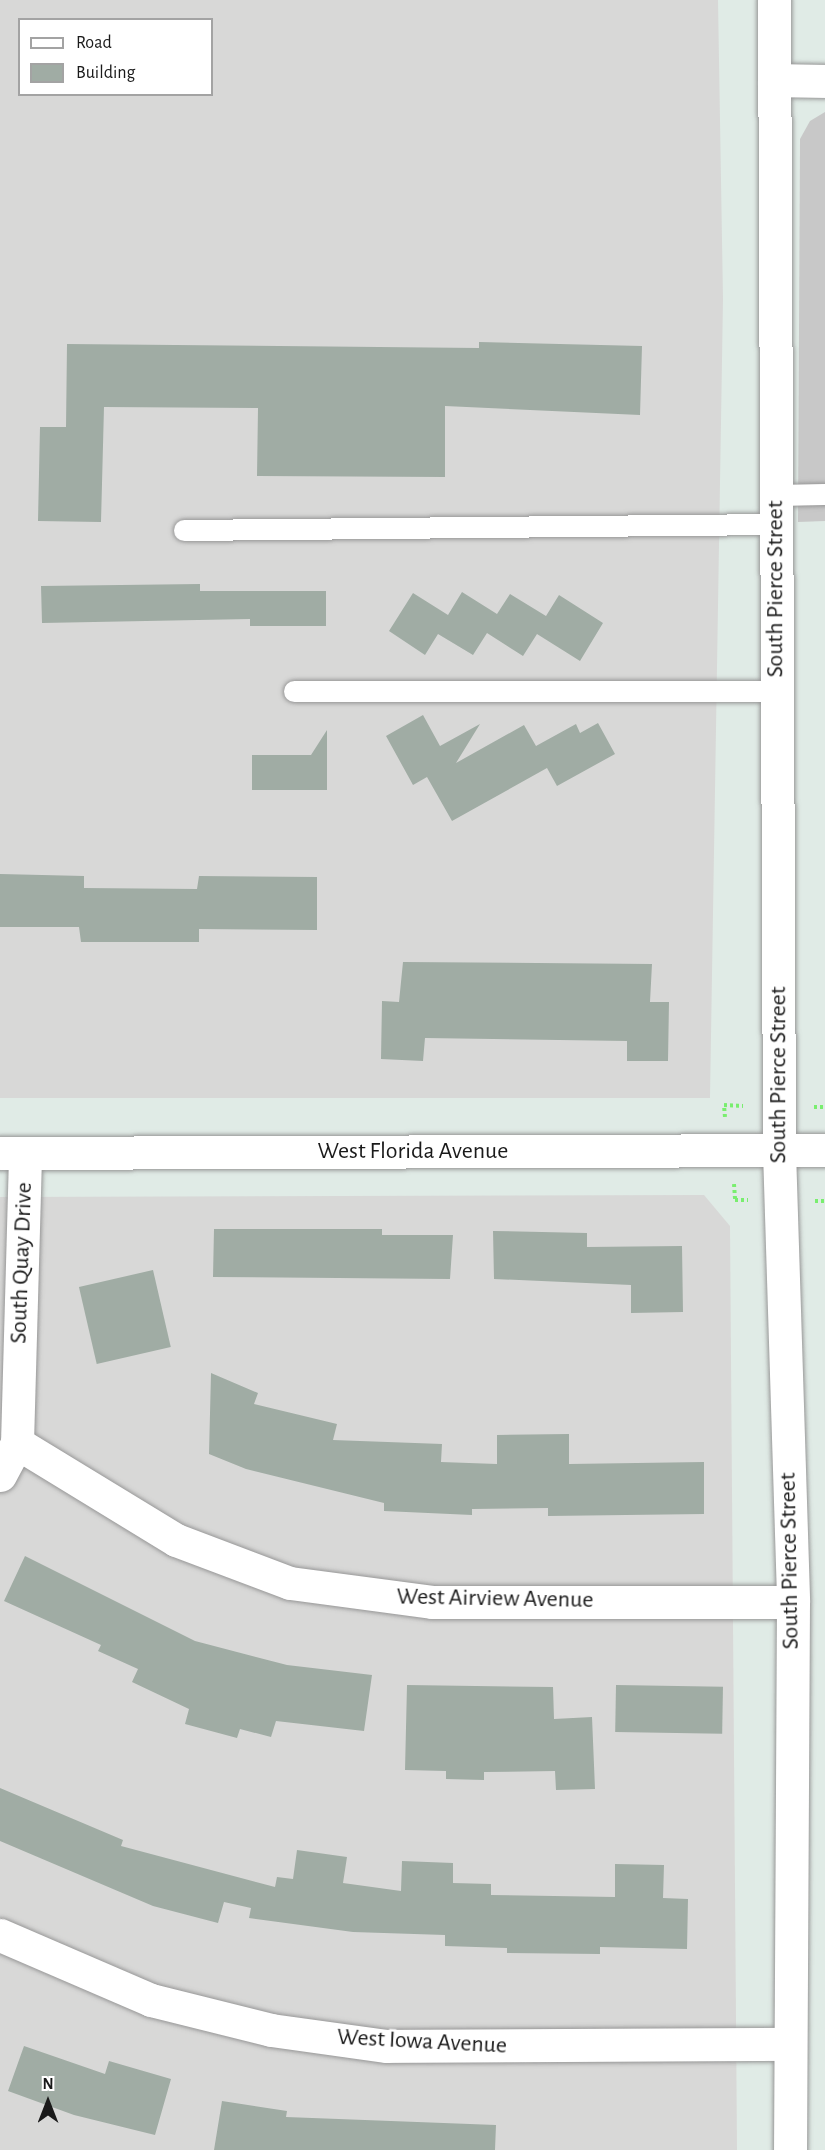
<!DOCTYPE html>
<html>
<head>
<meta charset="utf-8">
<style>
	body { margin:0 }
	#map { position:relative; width:825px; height:2150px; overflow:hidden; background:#e0ebe6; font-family:"Alegreya Sans",sans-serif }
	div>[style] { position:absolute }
	.residential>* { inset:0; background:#d8d8d7 }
	.religious>* { inset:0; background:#c8c8c8 }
	.building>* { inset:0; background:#a0aca4; transform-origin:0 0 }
	.path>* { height:4px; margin-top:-2px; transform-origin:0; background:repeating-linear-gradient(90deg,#79ee6f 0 3px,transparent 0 6px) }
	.roads { filter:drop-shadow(0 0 2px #979797) drop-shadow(0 0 2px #979797) }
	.service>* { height:21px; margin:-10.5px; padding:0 10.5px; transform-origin:10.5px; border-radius:10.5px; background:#fff }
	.minor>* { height:33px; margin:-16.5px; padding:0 16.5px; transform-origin:16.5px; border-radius:16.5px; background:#fff }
	.tertiary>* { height:33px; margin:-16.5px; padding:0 16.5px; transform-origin:16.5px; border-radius:16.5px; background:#fff }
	span { translate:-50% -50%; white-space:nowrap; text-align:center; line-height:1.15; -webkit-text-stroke:5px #fff; paint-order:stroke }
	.street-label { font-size:24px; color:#1a1a1a }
	.legend { position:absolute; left:18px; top:18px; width:195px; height:78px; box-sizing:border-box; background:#fff; border:2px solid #a3a3a3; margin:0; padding:8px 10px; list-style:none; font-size:18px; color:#1a1a1a }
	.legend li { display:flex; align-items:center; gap:12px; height:30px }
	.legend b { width:30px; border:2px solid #a3a3a3 }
	.north { position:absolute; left:18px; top:2072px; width:60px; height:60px; -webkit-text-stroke:4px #fff; paint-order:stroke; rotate:0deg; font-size:16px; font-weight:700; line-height:24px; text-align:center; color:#1a1a1a }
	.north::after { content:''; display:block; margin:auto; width:21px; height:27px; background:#1a1a1a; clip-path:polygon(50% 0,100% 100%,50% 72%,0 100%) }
</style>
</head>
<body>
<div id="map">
	<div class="residential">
		<div style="clip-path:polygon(evenodd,0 0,718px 0,723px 299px,710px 1098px,0 1098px,0 0,20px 20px,212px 20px,212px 94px,20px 94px,20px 20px)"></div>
		<div style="clip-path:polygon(704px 1195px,730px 1226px,737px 2150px,0 2150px,0 1197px)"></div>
	</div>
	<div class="religious">
		<div style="clip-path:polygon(825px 112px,825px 521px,798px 522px,800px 139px,810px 121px)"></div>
	</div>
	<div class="building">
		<div style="clip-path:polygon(479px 342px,642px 346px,640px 415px,445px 406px,445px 477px,257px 476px,258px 408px,104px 407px,101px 522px,38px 521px,40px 427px,66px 427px,67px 344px,479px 348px)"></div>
		<div style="clip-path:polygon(200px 584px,200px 591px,326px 591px,326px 626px,250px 626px,250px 619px,42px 623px,41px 586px)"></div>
		<div style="clip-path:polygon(462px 592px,497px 614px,510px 594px,546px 616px,559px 595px,603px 623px,580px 661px,537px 634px,523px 656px,487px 633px,473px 655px,438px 634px,425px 655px,389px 631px,413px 593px,448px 615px)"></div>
		<div style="clip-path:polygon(423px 715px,440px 746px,480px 724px,456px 763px,524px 725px,536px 746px,576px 724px,580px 733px,598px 723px,615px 754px,557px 786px,547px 768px,452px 821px,427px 777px,413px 785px,386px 736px)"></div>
		<div style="clip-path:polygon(327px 730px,327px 790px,252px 790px,252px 755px,311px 755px)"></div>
		<div style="clip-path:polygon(0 874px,84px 876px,84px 888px,197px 889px,199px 876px,317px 877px,317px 930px,199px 929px,199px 942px,81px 942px,79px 927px,0 927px)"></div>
		<div style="clip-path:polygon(403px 962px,652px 964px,650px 1002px,669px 1002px,668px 1061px,627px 1061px,627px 1041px,425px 1038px,423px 1061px,381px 1059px,382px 1001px,399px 1002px)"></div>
		<div style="clip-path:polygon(214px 1229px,382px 1229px,382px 1235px,453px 1235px,450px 1279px,213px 1277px)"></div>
		<div style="clip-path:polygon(493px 1231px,587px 1233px,587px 1247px,682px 1246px,683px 1312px,631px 1313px,631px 1285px,494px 1279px)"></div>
		<div style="left:153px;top:1270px;width:79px;height:76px;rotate:77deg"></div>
		<div style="clip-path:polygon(211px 1373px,258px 1393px,254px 1404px,337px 1424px,333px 1440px,442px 1444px,441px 1462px,497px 1464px,497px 1435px,569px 1434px,569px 1464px,704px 1462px,704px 1514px,548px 1516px,548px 1508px,472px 1509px,472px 1515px,384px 1511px,384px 1503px,246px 1469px,209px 1454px)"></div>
		<div style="clip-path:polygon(25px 1556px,195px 1641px,287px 1665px,372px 1675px,364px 1731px,276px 1721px,271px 1737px,240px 1729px,237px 1738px,185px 1724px,189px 1709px,132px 1682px,138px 1669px,98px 1651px,101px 1645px,4px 1601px)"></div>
		<div style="clip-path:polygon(407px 1685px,553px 1687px,554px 1719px,592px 1717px,595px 1789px,556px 1790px,555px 1771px,484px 1772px,484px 1780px,446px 1779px,446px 1771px,405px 1770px)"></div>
		<div style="left:616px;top:1685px;width:107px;height:47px;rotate:1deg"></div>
		<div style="clip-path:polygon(0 1788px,123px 1840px,121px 1846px,275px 1887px,277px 1877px,293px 1879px,297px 1850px,347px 1857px,343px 1883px,401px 1891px,402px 1861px,453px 1863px,453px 1883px,491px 1884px,491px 1895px,615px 1897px,615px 1864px,664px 1865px,663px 1898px,688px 1899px,687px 1949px,600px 1947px,600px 1954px,507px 1953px,507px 1948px,445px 1946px,445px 1935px,353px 1932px,249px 1918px,251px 1908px,224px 1902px,218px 1923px,153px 1906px,0 1841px)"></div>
		<div style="clip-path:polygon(24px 2046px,105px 2074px,109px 2061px,171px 2079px,155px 2135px,74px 2115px,8px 2091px)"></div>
		<div style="clip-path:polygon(222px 2101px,287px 2111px,286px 2117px,496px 2125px,495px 2150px,214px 2150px)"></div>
	</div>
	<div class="path">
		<div style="left:814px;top:1107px;width:11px"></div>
		<div style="left:725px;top:1117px;width:12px;rotate:-95deg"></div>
		<div style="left:724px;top:1105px;width:19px;rotate:3deg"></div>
		<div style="left:734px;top:1184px;width:16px;rotate:86deg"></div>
		<div style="left:735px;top:1200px;width:13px"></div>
		<div style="left:815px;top:1201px;width:10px"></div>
	</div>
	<div class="roads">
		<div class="service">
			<div style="left:776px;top:495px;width:49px;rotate:-1.2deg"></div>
			<div style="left:184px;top:530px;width:592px;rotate:-0.58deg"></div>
			<div style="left:294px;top:691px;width:483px"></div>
		</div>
		<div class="minor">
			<div style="left:774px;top:80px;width:51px;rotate:1.1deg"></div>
			<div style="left:17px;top:1443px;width:186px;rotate:31.4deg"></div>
			<div style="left:176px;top:1540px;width:122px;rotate:20.7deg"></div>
			<div style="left:290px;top:1583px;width:143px;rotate:7.6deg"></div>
			<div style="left:432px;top:1602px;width:361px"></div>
			<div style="left:0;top:1475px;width:36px;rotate:-62deg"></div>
			<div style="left:17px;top:1443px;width:290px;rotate:-88.4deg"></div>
			<div style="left:0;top:1935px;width:164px;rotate:23.3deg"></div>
			<div style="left:151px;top:2000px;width:124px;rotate:14deg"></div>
			<div style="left:271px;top:2030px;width:117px;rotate:7.9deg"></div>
			<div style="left:387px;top:2046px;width:403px;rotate:-0.3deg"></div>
		</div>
		<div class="tertiary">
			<div style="left:774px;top:0;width:1151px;rotate:89.75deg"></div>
			<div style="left:779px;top:1151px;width:451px;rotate:88.2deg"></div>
			<div style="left:793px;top:1602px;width:548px;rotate:90.31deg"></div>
			<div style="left:0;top:1153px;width:825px;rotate:-0.21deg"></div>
		</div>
	</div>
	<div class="street-label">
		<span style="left:776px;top:589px;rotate:-90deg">South Pierce Street</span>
		<span style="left:779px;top:1075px;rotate:-90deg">South Pierce Street</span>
		<span style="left:413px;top:1152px">West Florida Avenue</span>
		<span style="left:22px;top:1263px;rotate:-88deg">South Quay Drive</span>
		<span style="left:790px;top:1561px;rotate:-91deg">South Pierce Street</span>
		<span style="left:495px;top:1599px;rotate:1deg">West Airview Avenue</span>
		<span style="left:422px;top:2042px;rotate:3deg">West Iowa Avenue</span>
	</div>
	<ul class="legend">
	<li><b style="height:8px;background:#fff"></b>Road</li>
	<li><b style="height:16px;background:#a0aca4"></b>Building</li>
	</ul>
	<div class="north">N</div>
</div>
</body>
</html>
